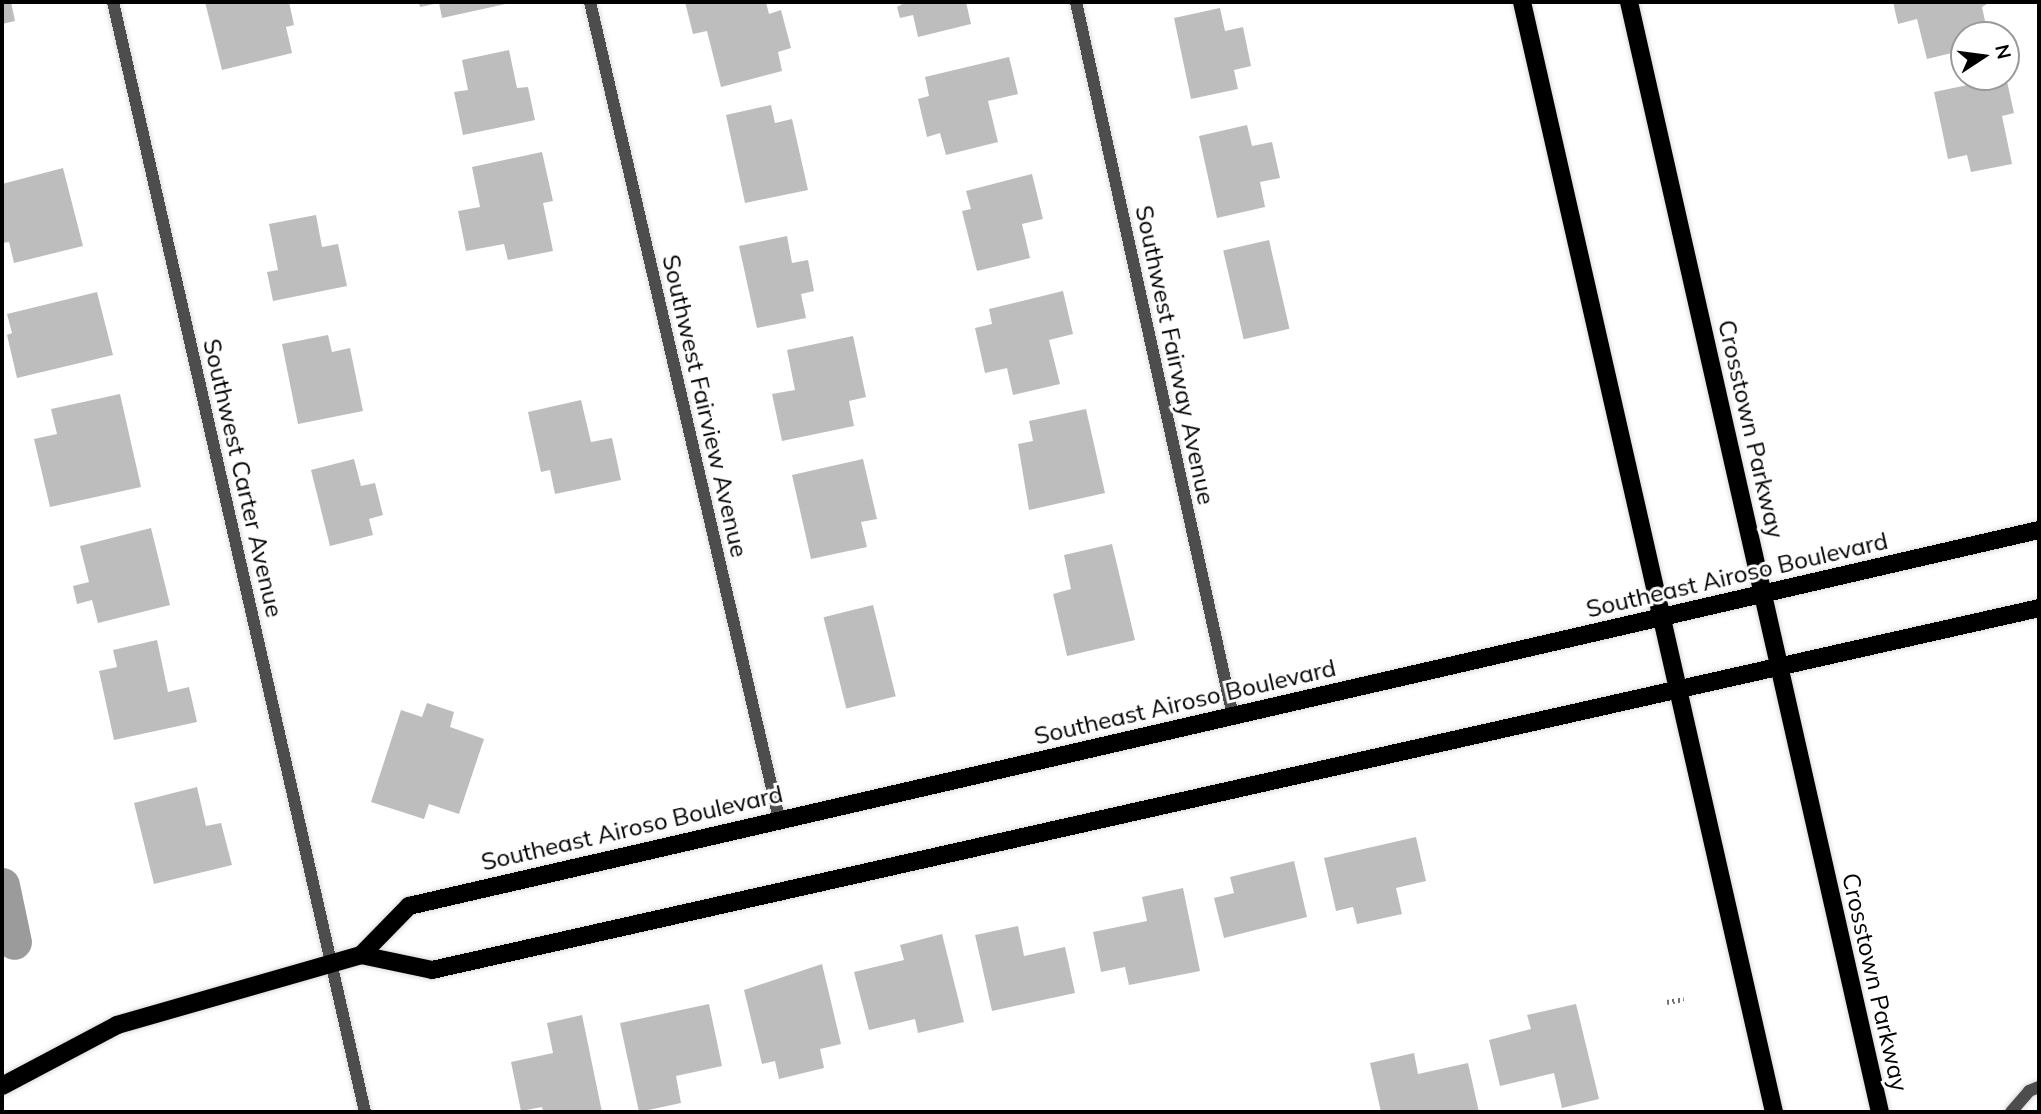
<!DOCTYPE html>
<html>
<head>
<meta charset="utf-8">
<style>
	body { margin:0 }
	#map { position:relative; width:2041px; height:1114px; overflow:hidden; background:#fff; font-family:Mulish,sans-serif }
	div>[style] { position:absolute }
	.canal>* { height:35px; margin:-17.5px; padding:0 17.5px; transform-origin:17.5px; border-radius:17.5px; background:#9b9b9b }
	.building>* { inset:0; background:#bdbdbd; transform-origin:0 0 }
	.path>* { height:4.5px; margin-top:-2.25px; transform-origin:0; background:repeating-linear-gradient(90deg,#6f6f6f 0 2px,transparent 0 5.5px) }
	.roads { filter:drop-shadow(0 0 2px #dbdbdb) drop-shadow(0 0 2px #dbdbdb) }
	.minor>* { height:12px; margin:-6px; padding:0 6px; transform-origin:6px; border-radius:6px; background:#4d4d4d }
	.major>* { height:18px; margin:-9px; padding:0 9px; transform-origin:9px; border-radius:9px; background:#000 }
	span { translate:-50% -50%; white-space:nowrap; text-align:center; line-height:1.15; -webkit-text-stroke:6px #fff; paint-order:stroke }
	.street-label { font-size:24px; color:#000 }
	.frame { position:absolute; inset:0; border:4px solid #000; pointer-events:none }
	.north { position:absolute; left:1950px; top:21px; width:70px; height:70px; box-sizing:border-box; background:#fff; border:2px solid #999; border-radius:50%; rotate:77deg; font-size:19px; font-weight:700; line-height:28px; text-align:center; color:#000 }
	.north::after { content:''; display:block; margin:auto; width:24px; height:32px; background:#000; clip-path:polygon(50% 0,100% 100%,50% 72%,0 100%) }
</style>
</head>
<body>
<div id="map">
	<div class="canal">
		<div style="left:2px;top:885px;width:58px;rotate:78.1deg"></div>
	</div>
	<div class="building">
		<div style="clip-path:polygon(2px 2px,11px 2px,15px 21px,2px 24px)"></div>
		<div style="clip-path:polygon(205px 2px,289px 2px,294px 25px,286px 27px,292px 53px,222px 70px)"></div>
		<div style="clip-path:polygon(419px 2px,510px 2px,510px 3px,442px 18px,439px 3px,420px 7px)"></div>
		<div style="clip-path:polygon(685px 2px,766px 2px,769px 14px,781px 10px,791px 48px,778px 52px,782px 71px,721px 87px,707px 31px,693px 34px)"></div>
		<div style="clip-path:polygon(906px 2px,966px 2px,971px 24px,918px 37px,913px 15px,900px 18px,897px 7px)"></div>
		<div style="clip-path:polygon(1893px 2px,1990px 2px,1982px 7px,1988px 35px,1964px 35px,1964px 50px,1927px 59px,1917px 19px,1898px 24px)"></div>
		<div style="clip-path:polygon(1220px 8px,1225px 31px,1243px 27px,1251px 66px,1234px 70px,1238px 89px,1191px 99px,1174px 18px)"></div>
		<div style="clip-path:polygon(509px 50px,517px 88px,528px 87px,535px 120px,463px 135px,454px 92px,468px 90px,462px 60px)"></div>
		<div style="clip-path:polygon(1009px 57px,1018px 94px,988px 101px,998px 142px,946px 155px,940px 133px,927px 137px,918px 99px,929px 96px,925px 77px)"></div>
		<div style="clip-path:polygon(2006px 77px,2014px 113px,2002px 116px,2012px 164px,1971px 172px,1967px 155px,1948px 159px,1934px 92px)"></div>
		<div style="clip-path:polygon(771px 105px,775px 123px,792px 119px,808px 190px,745px 203px,726px 115px)"></div>
		<div style="clip-path:polygon(1247px 125px,1252px 146px,1272px 142px,1280px 178px,1260px 182px,1265px 207px,1217px 218px,1199px 136px)"></div>
		<div style="clip-path:polygon(542px 152px,553px 201px,543px 203px,553px 251px,508px 260px,504px 244px,466px 251px,458px 211px,480px 207px,472px 167px)"></div>
		<div style="clip-path:polygon(63px 168px,83px 246px,14px 263px,9px 242px,2px 243px,2px 184px)"></div>
		<div style="clip-path:polygon(1032px 174px,1043px 219px,1022px 224px,1030px 258px,977px 271px,962px 211px,971px 209px,966px 191px)"></div>
		<div style="clip-path:polygon(316px 215px,322px 247px,338px 244px,347px 286px,273px 301px,267px 272px,278px 270px,269px 224px)"></div>
		<div style="clip-path:polygon(787px 236px,792px 263px,808px 260px,814px 291px,801px 294px,806px 318px,757px 328px,739px 246px)"></div>
		<div style="left:1269px;top:240px;width:91px;height:47px;rotate:77deg"></div>
		<div style="clip-path:polygon(1063px 291px,1073px 334px,1049px 340px,1060px 384px,1013px 395px,1007px 368px,985px 373px,975px 328px,992px 324px,989px 309px)"></div>
		<div style="clip-path:polygon(97px 292px,113px 355px,17px 378px,7px 335px,12px 333px,7px 314px)"></div>
		<div style="clip-path:polygon(328px 335px,332px 352px,350px 348px,363px 411px,298px 424px,282px 344px)"></div>
		<div style="clip-path:polygon(853px 336px,866px 397px,849px 401px,854px 426px,782px 441px,772px 394px,795px 390px,787px 350px)"></div>
		<div style="clip-path:polygon(120px 394px,141px 487px,50px 507px,34px 439px,57px 434px,51px 409px)"></div>
		<div style="clip-path:polygon(581px 400px,591px 442px,612px 438px,621px 480px,555px 494px,550px 470px,541px 472px,528px 412px)"></div>
		<div style="clip-path:polygon(1086px 409px,1105px 493px,1029px 510px,1018px 444px,1033px 441px,1029px 421px)"></div>
		<div style="clip-path:polygon(354px 459px,361px 486px,375px 483px,383px 515px,369px 519px,373px 535px,330px 546px,311px 470px)"></div>
		<div style="clip-path:polygon(863px 459px,877px 519px,861px 522px,867px 547px,811px 559px,792px 475px)"></div>
		<div style="clip-path:polygon(151px 528px,170px 605px,98px 623px,92px 600px,77px 604px,73px 586px,89px 582px,80px 546px)"></div>
		<div style="clip-path:polygon(1112px 544px,1135px 640px,1067px 656px,1053px 594px,1071px 589px,1064px 555px)"></div>
		<div style="left:873px;top:605px;width:94px;height:51px;rotate:76deg"></div>
		<div style="clip-path:polygon(157px 640px,168px 692px,189px 687px,197px 722px,114px 740px,99px 671px,117px 667px,113px 650px)"></div>
		<div style="clip-path:polygon(427px 703px,454px 712px,450px 727px,484px 739px,459px 814px,429px 804px,424px 819px,371px 802px,401px 710px,422px 717px)"></div>
		<div style="clip-path:polygon(197px 787px,206px 826px,221px 823px,232px 865px,154px 884px,134px 803px)"></div>
		<div style="clip-path:polygon(1416px 837px,1426px 881px,1396px 888px,1402px 914px,1357px 924px,1353px 907px,1336px 911px,1324px 858px)"></div>
		<div style="clip-path:polygon(1294px 861px,1307px 917px,1224px 938px,1214px 898px,1234px 893px,1230px 877px)"></div>
		<div style="clip-path:polygon(1183px 888px,1200px 971px,1129px 985px,1125px 967px,1101px 972px,1093px 932px,1147px 921px,1142px 897px)"></div>
		<div style="clip-path:polygon(1018px 926px,1024px 956px,1065px 947px,1075px 993px,992px 1011px,975px 935px)"></div>
		<div style="clip-path:polygon(942px 934px,964px 1022px,918px 1033px,915px 1019px,869px 1030px,854px 972px,904px 960px,900px 945px)"></div>
		<div style="clip-path:polygon(822px 964px,841px 1044px,820px 1049px,824px 1068px,779px 1079px,775px 1061px,762px 1064px,744px 990px)"></div>
		<div style="clip-path:polygon(709px 1004px,722px 1066px,676px 1076px,681px 1103px,639px 1112px,620px 1023px)"></div>
		<div style="clip-path:polygon(1576px 1004px,1599px 1099px,1562px 1108px,1554px 1073px,1500px 1086px,1489px 1040px,1531px 1029px,1527px 1015px)"></div>
		<div style="clip-path:polygon(582px 1015px,602px 1112px,543px 1112px,542px 1107px,521px 1111px,511px 1062px,553px 1053px,547px 1023px)"></div>
		<div style="clip-path:polygon(1414px 1053px,1418px 1074px,1468px 1063px,1479px 1112px,1381px 1112px,1370px 1063px)"></div>
	</div>
	<div class="path">
		<div style="left:1667px;top:1002px;width:17px;rotate:-10deg"></div>
	</div>
	<div class="roads">
		<div class="minor">
			<div style="left:113px;top:2px;width:1138px;rotate:77.21deg"></div>
			<div style="left:590px;top:2px;width:839px;rotate:76.97deg"></div>
			<div style="left:1076px;top:2px;width:731px;rotate:77.6deg"></div>
			<div style="left:2011px;top:1112px;width:28px;rotate:-49deg"></div>
			<div style="left:2029px;top:1091px;width:11px;rotate:-22deg"></div>
		</div>
		<div class="major">
			<div style="left:1522px;top:2px;width:1138px;rotate:77.21deg"></div>
			<div style="left:1629px;top:2px;width:1138px;rotate:77.26deg"></div>
			<div style="left:361px;top:955px;width:69px;rotate:-45.6deg"></div>
			<div style="left:409px;top:906px;width:1673px;rotate:-12.99deg"></div>
			<div style="left:2px;top:1086px;width:130px;rotate:-27.9deg"></div>
			<div style="left:117px;top:1025px;width:254px;rotate:-16deg"></div>
			<div style="left:361px;top:955px;width:73px;rotate:11.9deg"></div>
			<div style="left:432px;top:970px;width:1647px;rotate:-12.69deg"></div>
		</div>
	</div>
	<div class="street-label">
		<span style="left:1175px;top:355px;rotate:78deg">Southwest Fairway Avenue</span>
		<span style="left:705px;top:406px;rotate:77deg">Southwest Fairview Avenue</span>
		<span style="left:1751px;top:429px;rotate:77deg">Crosstown Parkway</span>
		<span style="left:243px;top:478px;rotate:77deg">Southwest Carter Avenue</span>
		<span style="left:1737px;top:575px;rotate:-13deg">Southeast Airoso Boulevard</span>
		<span style="left:1185px;top:702px;rotate:-13deg">Southeast Airoso Boulevard</span>
		<span style="left:632px;top:828px;rotate:-13deg">Southeast Airoso Boulevard</span>
		<span style="left:1875px;top:982px;rotate:77deg">Crosstown Parkway</span>
	</div>
	<div class="frame"></div>
	<div class="north">N</div>
</div>
</body>
</html>
